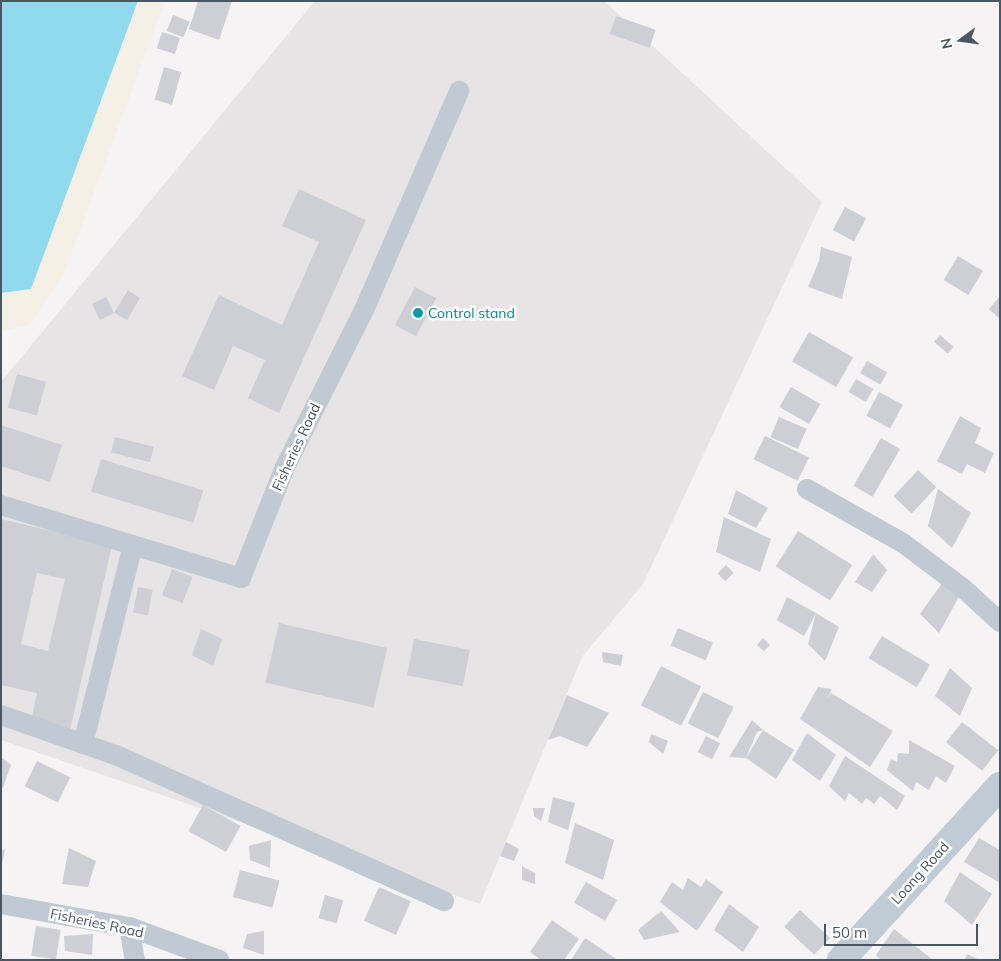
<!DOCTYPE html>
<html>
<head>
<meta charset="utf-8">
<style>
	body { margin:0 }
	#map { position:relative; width:1001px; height:961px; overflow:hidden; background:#f5f3f3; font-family:Mulish,sans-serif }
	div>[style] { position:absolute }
	.education>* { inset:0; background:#e6e4e5 }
	.sand>* { inset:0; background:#f5f0e5 }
	.water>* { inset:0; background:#90daee }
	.building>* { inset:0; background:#cdcfd5; transform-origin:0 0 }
	.street>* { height:20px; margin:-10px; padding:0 10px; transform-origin:10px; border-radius:10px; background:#c1cad2 }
	.secondary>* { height:28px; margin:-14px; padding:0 14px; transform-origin:14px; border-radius:14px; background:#c1cbd6 }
	.dots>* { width:14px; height:14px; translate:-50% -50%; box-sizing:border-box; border:2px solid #fff; border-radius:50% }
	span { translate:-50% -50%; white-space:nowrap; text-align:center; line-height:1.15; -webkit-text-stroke:5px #fff; paint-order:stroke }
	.culture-label { font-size:14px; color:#0d838f }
	.left { translate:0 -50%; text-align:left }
	.street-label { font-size:14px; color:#4a5661 }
	.frame { position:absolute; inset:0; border:2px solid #4a5661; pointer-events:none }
	.north { position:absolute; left:936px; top:15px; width:50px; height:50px; -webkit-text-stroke:4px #fff; paint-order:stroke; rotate:256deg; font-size:14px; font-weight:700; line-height:20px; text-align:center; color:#4a5661 }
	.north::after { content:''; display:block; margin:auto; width:18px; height:22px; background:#4a5661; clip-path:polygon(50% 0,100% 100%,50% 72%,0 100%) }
	.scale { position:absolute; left:824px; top:924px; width:154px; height:22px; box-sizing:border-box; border:2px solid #4a5661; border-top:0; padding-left:6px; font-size:15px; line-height:18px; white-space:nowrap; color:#4a5661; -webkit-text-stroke:4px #fff; paint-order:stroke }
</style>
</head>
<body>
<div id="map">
	<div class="education">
		<div style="clip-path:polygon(315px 1px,604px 1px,822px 202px,643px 584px,582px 657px,480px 904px,1px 740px,1px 382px)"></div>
	</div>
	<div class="sand">
		<div style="clip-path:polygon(80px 1px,165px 1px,65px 271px,30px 325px,1px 331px,1px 166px)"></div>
	</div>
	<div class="water">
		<div style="clip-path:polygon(1px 1px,138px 1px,31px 289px,1px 293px)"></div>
	</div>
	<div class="building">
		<div style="clip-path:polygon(198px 1px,232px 1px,219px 40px,189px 29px)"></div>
		<div style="left:173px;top:15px;width:18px;height:17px;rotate:22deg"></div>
		<div style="left:616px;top:16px;width:42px;height:19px;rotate:19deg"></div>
		<div style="left:162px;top:32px;width:19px;height:17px;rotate:18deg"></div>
		<div style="left:164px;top:67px;width:18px;height:34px;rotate:16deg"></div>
		<div style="clip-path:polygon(299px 189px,366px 220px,279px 413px,248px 398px,265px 360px,233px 346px,214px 390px,182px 376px,219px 295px,282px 325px,319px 242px,282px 226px)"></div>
		<div style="left:845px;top:207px;width:24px;height:26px;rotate:28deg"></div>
		<div style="clip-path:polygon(821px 247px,852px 257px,842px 299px,808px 287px,819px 261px)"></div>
		<div style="left:958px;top:256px;width:29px;height:28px;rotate:31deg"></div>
		<div style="left:415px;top:287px;width:24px;height:43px;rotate:28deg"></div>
		<div style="clip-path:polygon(128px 290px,140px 298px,127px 320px,114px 313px,100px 320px,92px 304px,106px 297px,114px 313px)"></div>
		<div style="clip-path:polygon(1000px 296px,1000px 319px,989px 309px)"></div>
		<div style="left:809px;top:332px;width:51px;height:34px;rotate:30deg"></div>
		<div style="left:940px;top:335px;width:18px;height:9px;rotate:41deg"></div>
		<div style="left:867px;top:361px;width:23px;height:14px;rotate:29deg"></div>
		<div style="left:17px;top:374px;width:30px;height:35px;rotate:15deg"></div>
		<div style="left:856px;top:379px;width:20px;height:15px;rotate:30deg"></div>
		<div style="left:791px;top:387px;width:34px;height:23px;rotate:30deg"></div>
		<div style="left:879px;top:392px;width:27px;height:27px;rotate:28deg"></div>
		<div style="clip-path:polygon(960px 416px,981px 428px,975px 443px,994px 453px,985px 473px,967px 464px,962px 474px,937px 461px)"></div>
		<div style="left:779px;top:417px;width:30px;height:22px;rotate:23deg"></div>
		<div style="clip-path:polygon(1px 425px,62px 445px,50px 482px,1px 466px)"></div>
		<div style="left:765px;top:436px;width:49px;height:26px;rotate:26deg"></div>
		<div style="left:115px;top:437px;width:40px;height:16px;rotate:14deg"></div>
		<div style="left:881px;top:438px;width:22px;height:55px;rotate:30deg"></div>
		<div style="left:101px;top:459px;width:107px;height:34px;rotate:17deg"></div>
		<div style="left:918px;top:470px;width:25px;height:36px;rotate:43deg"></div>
		<div style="clip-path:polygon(938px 489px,971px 513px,952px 548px,928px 526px)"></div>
		<div style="clip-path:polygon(736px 490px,768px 508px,756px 528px,728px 514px)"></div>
		<div style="clip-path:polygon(724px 517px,771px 539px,760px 572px,716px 552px)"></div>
		<div style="clip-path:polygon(evenodd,1px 519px,112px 545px,70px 730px,31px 721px,37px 693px,1px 685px,1px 519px,37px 573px,65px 579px,48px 651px,21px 644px,37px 573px)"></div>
		<div style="left:798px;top:531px;width:64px;height:42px;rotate:32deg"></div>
		<div style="clip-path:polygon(873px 554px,887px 570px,872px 592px,855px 582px)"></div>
		<div style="left:726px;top:565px;width:11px;height:12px;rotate:45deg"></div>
		<div style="left:172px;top:569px;width:22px;height:28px;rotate:21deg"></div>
		<div style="clip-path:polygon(945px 579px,961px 593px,939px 633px,920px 614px)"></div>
		<div style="left:138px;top:587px;width:15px;height:26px;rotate:11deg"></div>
		<div style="clip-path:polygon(787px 597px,816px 613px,839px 627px,825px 661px,808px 644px,816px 613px,804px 636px,777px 620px)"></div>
		<div style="left:279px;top:623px;width:111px;height:61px;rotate:13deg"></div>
		<div style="left:678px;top:628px;width:38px;height:19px;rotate:23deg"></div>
		<div style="clip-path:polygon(201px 629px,222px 639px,213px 666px,192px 655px)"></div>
		<div style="left:882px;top:636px;width:56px;height:26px;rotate:31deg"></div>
		<div style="clip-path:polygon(763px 638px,770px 645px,764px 651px,757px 645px)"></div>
		<div style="left:414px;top:639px;width:57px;height:37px;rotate:11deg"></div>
		<div style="clip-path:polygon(602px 652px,623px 655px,621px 666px,603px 662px)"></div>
		<div style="left:661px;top:666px;width:45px;height:44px;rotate:27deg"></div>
		<div style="clip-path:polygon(950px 668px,972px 688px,960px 716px,935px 696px)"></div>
		<div style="clip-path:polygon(818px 687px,832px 689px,827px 699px,831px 693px,893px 731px,870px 767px,800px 719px)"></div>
		<div style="left:703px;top:692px;width:34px;height:35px;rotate:26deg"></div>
		<div style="clip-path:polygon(567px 695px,609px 713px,587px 747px,560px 736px,548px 740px)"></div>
		<div style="clip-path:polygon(752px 720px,763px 730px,757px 732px,746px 758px,763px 730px,794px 750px,776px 779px,746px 758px,729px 757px)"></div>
		<div style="left:962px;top:722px;width:46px;height:26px;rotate:38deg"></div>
		<div style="clip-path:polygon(807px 733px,836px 755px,820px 781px,792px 760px)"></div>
		<div style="clip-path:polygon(651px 734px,668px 741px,663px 754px,649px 742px)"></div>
		<div style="left:706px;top:736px;width:16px;height:18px;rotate:27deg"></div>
		<div style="clip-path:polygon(909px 740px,955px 766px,946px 783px,936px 776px,929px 790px,916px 782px,913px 791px,887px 770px,891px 759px,897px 762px,898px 753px,909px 754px)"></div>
		<div style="clip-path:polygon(845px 756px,905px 796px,897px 810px,880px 796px,874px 804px,866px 798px,862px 804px,849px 793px,845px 801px,833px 790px,829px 786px)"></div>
		<div style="clip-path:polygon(1px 757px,11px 765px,3px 788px,1px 786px)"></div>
		<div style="left:37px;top:761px;width:37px;height:28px;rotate:26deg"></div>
		<div style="clip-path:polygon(553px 797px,575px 803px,568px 830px,548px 822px)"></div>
		<div style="left:203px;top:805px;width:43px;height:30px;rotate:29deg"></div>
		<div style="clip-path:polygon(533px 808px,545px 808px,541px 821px,534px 816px)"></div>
		<div style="clip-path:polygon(575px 823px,614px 840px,603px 880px,565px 863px)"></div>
		<div style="clip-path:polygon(979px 838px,1000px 850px,1000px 883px,964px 862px)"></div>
		<div style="clip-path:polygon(271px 840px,270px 868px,250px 860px,249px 846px)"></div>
		<div style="clip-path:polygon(506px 842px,519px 849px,514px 861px,500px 856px)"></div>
		<div style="clip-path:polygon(69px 848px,96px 861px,88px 887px,62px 884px)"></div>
		<div style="clip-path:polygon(1px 849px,5px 850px,2px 864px,1px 864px)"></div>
		<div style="clip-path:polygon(522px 866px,535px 873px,535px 884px,522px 880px)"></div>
		<div style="left:240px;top:870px;width:41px;height:28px;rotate:15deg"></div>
		<div style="clip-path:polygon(960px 872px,992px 894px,972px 925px,944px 901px)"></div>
		<div style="clip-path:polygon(688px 878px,701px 887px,706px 879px,723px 892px,697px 931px,660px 902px,672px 882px,683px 890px)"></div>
		<div style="left:586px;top:882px;width:36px;height:24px;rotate:30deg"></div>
		<div style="left:379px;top:887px;width:35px;height:37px;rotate:24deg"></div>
		<div style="left:325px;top:895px;width:19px;height:24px;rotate:16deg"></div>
		<div style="clip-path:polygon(729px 904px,759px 927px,743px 952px,714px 930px)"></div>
		<div style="left:800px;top:910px;width:41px;height:23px;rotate:43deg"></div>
		<div style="clip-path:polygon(661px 911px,680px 932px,644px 940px,638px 930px)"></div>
		<div style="clip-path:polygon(552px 920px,579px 939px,564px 960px,541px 960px,530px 952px)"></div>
		<div style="left:36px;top:926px;width:25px;height:30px;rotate:9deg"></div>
		<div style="clip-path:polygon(894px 929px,933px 960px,881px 960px,876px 955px)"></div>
		<div style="clip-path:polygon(264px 931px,264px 955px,243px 948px,247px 934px)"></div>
		<div style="clip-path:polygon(93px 934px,92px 955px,65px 951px,64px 936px)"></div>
		<div style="clip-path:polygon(585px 938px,618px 960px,571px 960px)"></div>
		<div style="clip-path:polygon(967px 954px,980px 960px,965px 960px)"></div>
	</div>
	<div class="street">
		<div style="left:807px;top:489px;width:110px;rotate:29.4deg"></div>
		<div style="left:903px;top:543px;width:76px;rotate:37deg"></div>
		<div style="left:964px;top:589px;width:49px;rotate:42.5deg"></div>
		<div style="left:1px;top:505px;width:251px;rotate:16.9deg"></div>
		<div style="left:241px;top:578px;width:119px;rotate:-68.4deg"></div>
		<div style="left:285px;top:467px;width:176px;rotate:-63.3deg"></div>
		<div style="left:364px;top:310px;width:239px;rotate:-66.5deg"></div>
		<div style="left:1px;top:715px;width:124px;rotate:19.3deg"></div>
		<div style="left:118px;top:756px;width:357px;rotate:24deg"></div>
		<div style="left:83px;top:744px;width:205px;rotate:-75.9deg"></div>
		<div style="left:1px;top:904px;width:130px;rotate:10.2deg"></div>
		<div style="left:129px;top:927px;width:96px;rotate:20.1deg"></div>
		<div style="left:129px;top:927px;width:34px;rotate:80deg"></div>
	</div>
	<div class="secondary">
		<div style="left:841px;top:960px;width:236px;rotate:-47.6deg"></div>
	</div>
	<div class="dots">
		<div style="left:418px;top:313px;background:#0f9aa8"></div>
	</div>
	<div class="culture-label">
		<span class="left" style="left:428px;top:313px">Control stand</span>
	</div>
	<div class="street-label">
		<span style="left:296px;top:447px;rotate:-65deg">Fisheries Road</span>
		<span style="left:920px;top:873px;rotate:-48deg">Loong Road</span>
		<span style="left:97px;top:923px;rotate:12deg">Fisheries Road</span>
	</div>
	<div class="frame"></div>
	<div class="north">N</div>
	<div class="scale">50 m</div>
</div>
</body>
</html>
